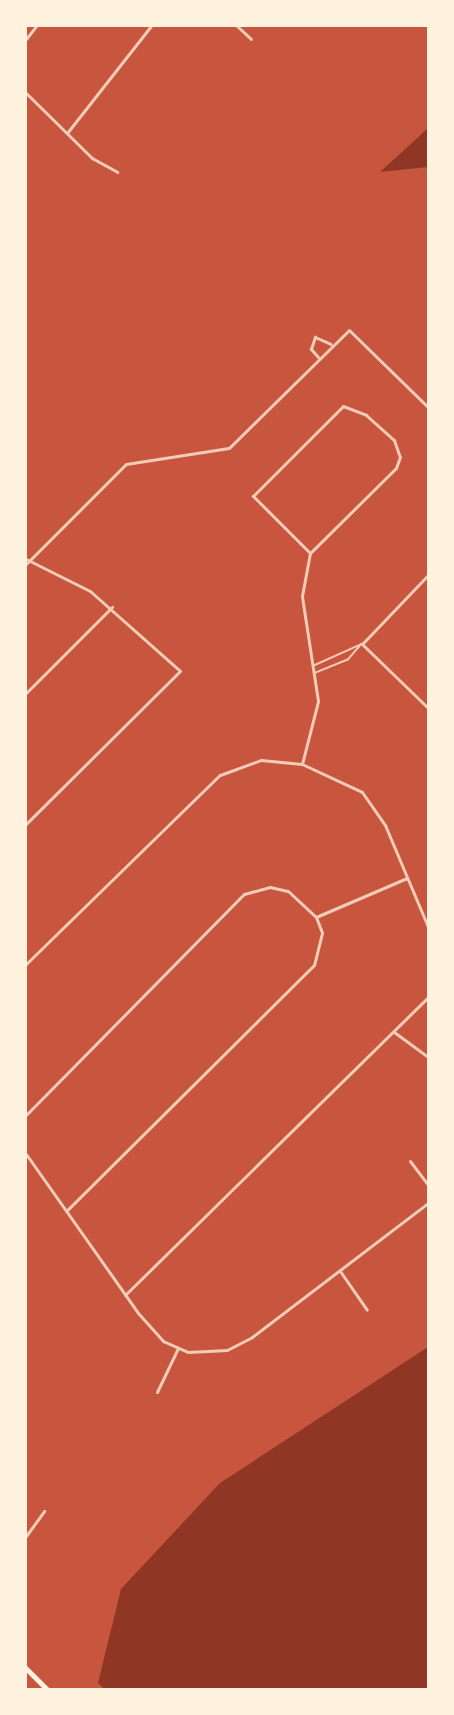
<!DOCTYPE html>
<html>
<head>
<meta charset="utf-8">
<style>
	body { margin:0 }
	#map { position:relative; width:454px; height:1715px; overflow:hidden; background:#c8553d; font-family:Raleway,sans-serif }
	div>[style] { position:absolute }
	.water>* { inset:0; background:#8f3625 }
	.service>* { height:1.5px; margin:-0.75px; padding:0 0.75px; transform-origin:0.75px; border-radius:0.75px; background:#f1ccb7 }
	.minor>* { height:3px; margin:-1.5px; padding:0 1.5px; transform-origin:1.5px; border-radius:1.5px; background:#f1ccb7 }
	.primary>* { height:4.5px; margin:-2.25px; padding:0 2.25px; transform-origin:2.25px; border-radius:2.25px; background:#fff3e0 }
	span { translate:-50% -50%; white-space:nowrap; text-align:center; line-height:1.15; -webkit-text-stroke:4.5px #fff3e0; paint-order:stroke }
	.frame { position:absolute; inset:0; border:27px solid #fff3e0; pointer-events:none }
</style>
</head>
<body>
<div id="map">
	<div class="water">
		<div style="clip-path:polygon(428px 128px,428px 167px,380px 172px,413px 142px)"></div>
		<div style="clip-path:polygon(428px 1347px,428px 1689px,104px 1689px,98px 1683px,121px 1589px,220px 1483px)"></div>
	</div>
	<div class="service">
		<div style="left:315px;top:665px;width:51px;rotate:-24.1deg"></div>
		<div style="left:362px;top:644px;width:21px;rotate:131deg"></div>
		<div style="left:348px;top:660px;width:35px;rotate:158deg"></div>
	</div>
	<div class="minor">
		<div style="left:237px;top:26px;width:19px;rotate:43deg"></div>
		<div style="left:26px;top:39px;width:16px;rotate:-52deg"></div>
		<div style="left:26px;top:93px;width:93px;rotate:44.6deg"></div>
		<div style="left:92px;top:158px;width:29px;rotate:29deg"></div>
		<div style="left:67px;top:133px;width:136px;rotate:-51.9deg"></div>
		<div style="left:318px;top:357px;width:11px;rotate:-131deg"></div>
		<div style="left:311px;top:349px;width:13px;rotate:-72deg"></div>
		<div style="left:315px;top:337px;width:17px;rotate:24deg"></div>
		<div style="left:343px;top:406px;width:25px;rotate:21deg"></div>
		<div style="left:366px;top:415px;width:38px;rotate:42deg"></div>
		<div style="left:394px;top:440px;width:18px;rotate:71deg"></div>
		<div style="left:400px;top:457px;width:12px;rotate:110deg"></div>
		<div style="left:396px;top:468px;width:121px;rotate:135.3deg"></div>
		<div style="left:310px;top:553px;width:81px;rotate:-135deg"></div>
		<div style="left:253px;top:496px;width:127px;rotate:-45deg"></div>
		<div style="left:26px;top:559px;width:72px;rotate:26.6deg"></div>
		<div style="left:90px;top:591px;width:120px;rotate:41.6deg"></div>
		<div style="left:180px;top:671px;width:217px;rotate:135.2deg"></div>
		<div style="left:26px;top:564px;width:141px;rotate:-45deg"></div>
		<div style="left:126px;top:464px;width:104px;rotate:-8.8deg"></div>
		<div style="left:229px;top:448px;width:168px;rotate:-44.5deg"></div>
		<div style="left:349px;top:330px;width:110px;rotate:44.3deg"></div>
		<div style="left:428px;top:575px;width:95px;rotate:133.7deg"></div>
		<div style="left:362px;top:644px;width:92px;rotate:44.1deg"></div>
		<div style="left:26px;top:693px;width:122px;rotate:-45deg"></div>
		<div style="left:302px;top:764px;width:65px;rotate:-75.7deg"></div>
		<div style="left:318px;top:701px;width:106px;rotate:-98.7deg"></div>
		<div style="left:302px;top:596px;width:44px;rotate:-79.5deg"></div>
		<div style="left:316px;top:917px;width:99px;rotate:-23.2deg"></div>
		<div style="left:26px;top:964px;width:271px;rotate:-44.3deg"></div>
		<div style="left:220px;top:775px;width:44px;rotate:-20.1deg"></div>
		<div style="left:261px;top:760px;width:41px;rotate:5.6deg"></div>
		<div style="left:302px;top:764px;width:66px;rotate:25deg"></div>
		<div style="left:362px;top:792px;width:40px;rotate:55.1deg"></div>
		<div style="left:385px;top:825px;width:111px;rotate:67.1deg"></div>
		<div style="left:394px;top:1032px;width:42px;rotate:36.3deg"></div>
		<div style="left:26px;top:1115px;width:310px;rotate:-45.4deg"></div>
		<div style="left:244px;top:894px;width:27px;rotate:-15deg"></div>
		<div style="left:270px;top:887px;width:18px;rotate:13deg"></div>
		<div style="left:288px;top:891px;width:38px;rotate:43deg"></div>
		<div style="left:316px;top:917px;width:17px;rotate:69deg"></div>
		<div style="left:322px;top:933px;width:33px;rotate:104deg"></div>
		<div style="left:314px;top:965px;width:349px;rotate:135.2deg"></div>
		<div style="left:26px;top:1154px;width:194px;rotate:54.8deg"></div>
		<div style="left:138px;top:1313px;width:38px;rotate:48deg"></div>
		<div style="left:163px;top:1341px;width:27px;rotate:24deg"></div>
		<div style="left:188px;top:1352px;width:39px;rotate:-3deg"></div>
		<div style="left:227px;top:1350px;width:28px;rotate:-27deg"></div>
		<div style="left:252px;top:1337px;width:221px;rotate:-37.3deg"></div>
		<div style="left:410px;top:1161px;width:30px;rotate:53deg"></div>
		<div style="left:340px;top:1271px;width:47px;rotate:55.3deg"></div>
		<div style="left:125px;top:1295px;width:425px;rotate:-44.5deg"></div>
		<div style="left:157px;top:1392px;width:49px;rotate:-64.5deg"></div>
		<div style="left:26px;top:1536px;width:31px;rotate:-54deg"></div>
	</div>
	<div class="primary">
		<div style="left:26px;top:1668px;width:31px;rotate:45deg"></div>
	</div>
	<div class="frame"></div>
</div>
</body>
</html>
